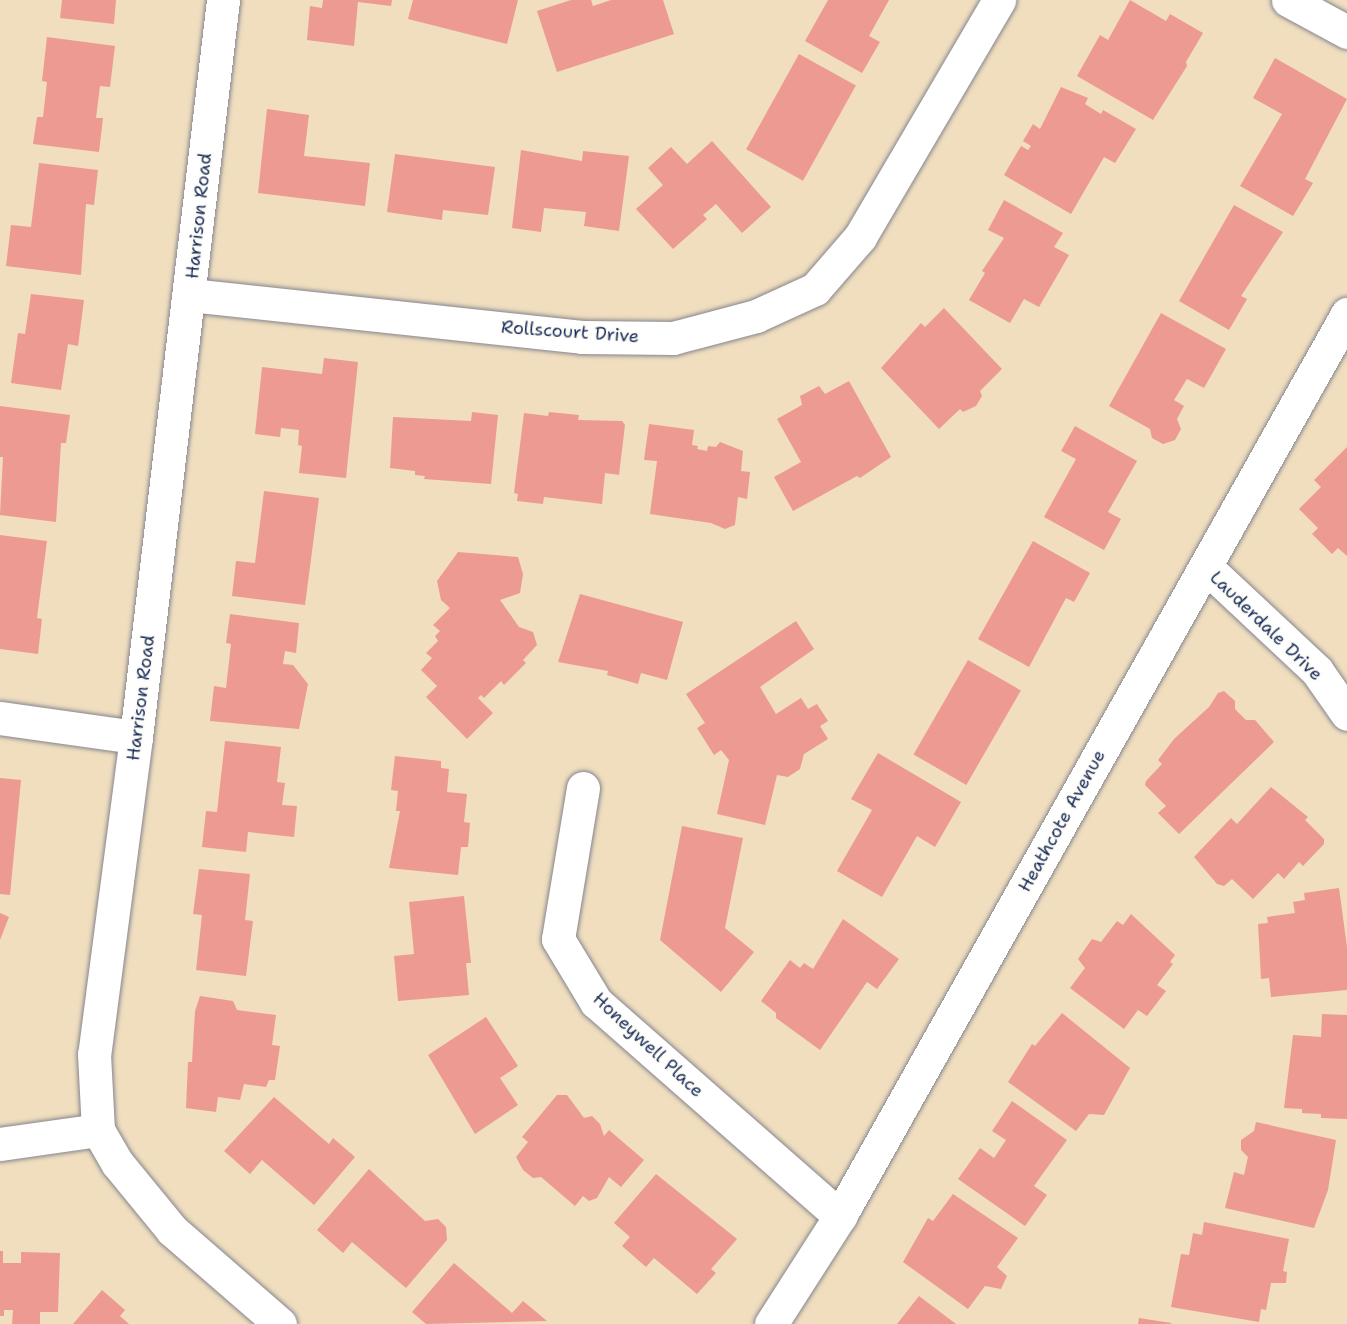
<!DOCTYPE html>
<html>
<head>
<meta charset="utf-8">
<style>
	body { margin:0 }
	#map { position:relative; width:1347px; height:1324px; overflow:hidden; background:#f0debf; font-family:"Shantell Sans",sans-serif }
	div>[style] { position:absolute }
	.building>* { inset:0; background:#ed9a92; transform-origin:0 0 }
	.roads { filter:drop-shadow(0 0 2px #86868e) drop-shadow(0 0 2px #86868e) }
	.minor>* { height:33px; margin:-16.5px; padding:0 16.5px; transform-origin:16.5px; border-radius:16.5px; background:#fff }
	span { translate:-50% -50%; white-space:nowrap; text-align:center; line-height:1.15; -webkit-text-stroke:4.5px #fdfcf7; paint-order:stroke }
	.street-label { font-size:18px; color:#1b2f5e }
</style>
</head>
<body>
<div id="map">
	<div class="building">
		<div style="clip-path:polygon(62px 0,116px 0,114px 24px,60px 18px)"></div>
		<div style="clip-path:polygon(323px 0,392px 0,391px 6px,358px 2px,354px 46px,307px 40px,310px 6px,322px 8px)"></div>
		<div style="clip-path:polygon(413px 0,518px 0,507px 44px,408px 19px)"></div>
		<div style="clip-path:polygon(571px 0,591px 0,593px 6px,611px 0,663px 0,674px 34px,557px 72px,537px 11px)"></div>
		<div style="clip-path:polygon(828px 0,889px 0,869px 36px,880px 42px,862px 73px,805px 41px)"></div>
		<div style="clip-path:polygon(1130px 0,1166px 21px,1170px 14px,1203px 33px,1186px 62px,1187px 66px,1153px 120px,1077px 76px,1100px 35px,1108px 40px)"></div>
		<div style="clip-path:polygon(47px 37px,115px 46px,110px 87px,100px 86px,96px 118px,103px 118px,99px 152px,33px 144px,37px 117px,43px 117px,47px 82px,42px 81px)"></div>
		<div style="left:799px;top:54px;width:65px;height:109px;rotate:29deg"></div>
		<div style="clip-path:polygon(1275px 58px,1347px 99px,1305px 179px,1313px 183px,1293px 216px,1240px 186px,1282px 114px,1253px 98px)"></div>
		<div style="clip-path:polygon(1061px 87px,1088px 98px,1085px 104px,1101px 114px,1103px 110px,1136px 129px,1115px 163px,1104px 157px,1071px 214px,1004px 175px,1021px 146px,1028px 150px,1031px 146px,1023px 141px,1033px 124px,1040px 129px)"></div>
		<div style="clip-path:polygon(267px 109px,309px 115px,304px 156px,370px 163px,365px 206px,258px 193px)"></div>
		<div style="clip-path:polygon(712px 141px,771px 207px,742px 233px,716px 204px,703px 215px,707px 219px,673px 249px,636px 209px,663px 185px,648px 168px,671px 147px,687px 164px)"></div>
		<div style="clip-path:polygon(521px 150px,582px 161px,583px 151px,629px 156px,619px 231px,584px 226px,586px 212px,544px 208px,541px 232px,512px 228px)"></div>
		<div style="clip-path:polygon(395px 154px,495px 167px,488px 215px,443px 210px,442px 220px,387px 212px)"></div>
		<div style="clip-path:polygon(39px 163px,98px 170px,94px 205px,86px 204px,81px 275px,6px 266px,11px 225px,31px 227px)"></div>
		<div style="clip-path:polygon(1004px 200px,1063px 233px,1054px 247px,1069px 255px,1039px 307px,1024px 299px,1010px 323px,969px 300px,985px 273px,982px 271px,1004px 238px,988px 230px)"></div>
		<div style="clip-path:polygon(1234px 205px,1283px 232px,1241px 296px,1247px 299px,1229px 330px,1179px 301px)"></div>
		<div style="clip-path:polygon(31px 294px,84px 300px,78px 346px,68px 344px,61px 390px,11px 383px,18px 333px,25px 334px)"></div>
		<div style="clip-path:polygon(944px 308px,1002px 369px,980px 391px,982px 396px,976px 406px,963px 412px,960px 409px,939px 429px,881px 368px,921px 323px,925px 327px)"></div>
		<div style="clip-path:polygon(1161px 313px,1226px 349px,1204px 388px,1187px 379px,1174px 400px,1184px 406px,1177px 419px,1181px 429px,1175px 440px,1163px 444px,1152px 438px,1150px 429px,1109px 406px)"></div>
		<div style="clip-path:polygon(324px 358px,358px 362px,346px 478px,299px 473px,302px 446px,298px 445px,299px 430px,281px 428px,280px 437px,255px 434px,262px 367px,322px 374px)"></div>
		<div style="clip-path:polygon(849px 381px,891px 457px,860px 478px,857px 476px,793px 511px,774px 477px,801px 462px,777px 419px,802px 405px,800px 396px,819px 386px,825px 394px)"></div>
		<div style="clip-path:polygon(0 406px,70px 415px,66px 443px,61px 443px,56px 522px,0 515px,3px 457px,0 457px)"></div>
		<div style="clip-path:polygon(472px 412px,498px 415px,491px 484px,424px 479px,425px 476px,415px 475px,415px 471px,390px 468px,393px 417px,471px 421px)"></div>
		<div style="clip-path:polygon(549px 412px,579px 415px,578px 420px,622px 421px,625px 425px,619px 475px,605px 473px,602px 504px,544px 497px,543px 504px,517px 501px,518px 494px,514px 493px,524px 413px,548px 416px)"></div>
		<div style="clip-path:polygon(649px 424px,694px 430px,692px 445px,698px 446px,697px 449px,707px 451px,708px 446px,716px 447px,720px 442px,743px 451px,741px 471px,750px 472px,747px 499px,738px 497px,735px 525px,725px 529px,711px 523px,650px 514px,657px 461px,644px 460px)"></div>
		<div style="clip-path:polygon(1075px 426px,1137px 461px,1108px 512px,1121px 519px,1104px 550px,1044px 517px,1076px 459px,1061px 451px)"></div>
		<div style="clip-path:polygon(1347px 447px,1347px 556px,1338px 548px,1332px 554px,1312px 534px,1318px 528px,1299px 509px,1321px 487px,1314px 480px)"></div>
		<div style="clip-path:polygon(264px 491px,319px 498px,305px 605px,232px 596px,236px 561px,255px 563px)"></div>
		<div style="clip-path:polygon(0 535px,47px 541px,37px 618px,42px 619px,38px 654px,0 649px)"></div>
		<div style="clip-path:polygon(1033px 541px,1090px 573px,1074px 602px,1066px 598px,1029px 667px,978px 639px)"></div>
		<div style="clip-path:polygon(458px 552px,518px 557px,523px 574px,520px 593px,500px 600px,519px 627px,533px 632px,537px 645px,523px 660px,526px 663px,504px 685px,501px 681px,484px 698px,481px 695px,478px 698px,493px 713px,467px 739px,426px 697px,437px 686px,421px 670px,432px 658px,426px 653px,438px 641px,435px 636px,440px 631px,433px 625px,450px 608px,441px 600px,437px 581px)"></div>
		<div style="clip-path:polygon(580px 594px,683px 622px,667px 680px,641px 673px,638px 684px,607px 675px,608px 671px,558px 662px)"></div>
		<div style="clip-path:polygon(230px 614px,299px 623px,296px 653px,285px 651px,283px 664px,293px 665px,308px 684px,299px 729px,210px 721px,214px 686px,226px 688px,231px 644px,226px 643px)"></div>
		<div style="clip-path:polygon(796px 621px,814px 649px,760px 687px,776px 714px,801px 698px,808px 709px,817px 704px,828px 721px,820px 726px,828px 739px,804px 754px,800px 769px,788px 777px,777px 775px,765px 825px,717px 814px,729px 760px,721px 750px,714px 755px,697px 728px,705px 723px,686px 694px)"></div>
		<div style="left:968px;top:660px;width:61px;height:109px;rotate:30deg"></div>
		<div style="clip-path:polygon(1224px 691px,1235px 701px,1235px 709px,1246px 720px,1255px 720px,1274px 742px,1179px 834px,1158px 813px,1166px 806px,1145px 785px,1146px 781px,1162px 764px,1158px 760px,1174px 739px,1209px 707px,1218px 693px)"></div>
		<div style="clip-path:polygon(225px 741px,281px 747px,277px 782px,285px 783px,282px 805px,297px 806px,294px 837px,248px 832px,246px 852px,202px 847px,206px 811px,217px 812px)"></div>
		<div style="clip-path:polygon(878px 753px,961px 802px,935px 847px,917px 836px,882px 897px,837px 871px,872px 810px,851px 799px)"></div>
		<div style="clip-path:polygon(395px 756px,441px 761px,441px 768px,449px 769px,447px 792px,467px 794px,464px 822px,470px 823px,468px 847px,461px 847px,458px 875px,389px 868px,400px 811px,396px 811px,398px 791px,391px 790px)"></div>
		<div style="clip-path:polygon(0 778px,21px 780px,10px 895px,0 894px)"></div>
		<div style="clip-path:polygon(1271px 787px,1308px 817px,1305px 820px,1324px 839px,1324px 844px,1303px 866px,1299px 862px,1284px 879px,1278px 873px,1253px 899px,1232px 879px,1224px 886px,1217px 884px,1194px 857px,1231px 818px,1237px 824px)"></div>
		<div style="clip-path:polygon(682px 826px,743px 838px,725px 928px,754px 952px,721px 992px,660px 940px)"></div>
		<div style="clip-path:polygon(199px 869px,250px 874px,245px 920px,253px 921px,246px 976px,196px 970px,202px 915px,193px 914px)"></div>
		<div style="clip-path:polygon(1339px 888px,1347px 947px,1347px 990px,1271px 997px,1269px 978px,1261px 979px,1258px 924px,1268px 923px,1267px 917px,1295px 913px,1293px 902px,1305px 900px,1304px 893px)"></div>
		<div style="clip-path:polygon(464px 896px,471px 963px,466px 963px,469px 995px,398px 1001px,394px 956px,414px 954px,409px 902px)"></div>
		<div style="clip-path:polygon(0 913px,9px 917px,0 940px)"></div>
		<div style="clip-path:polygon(1131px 914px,1175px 955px,1170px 962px,1173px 964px,1157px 985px,1166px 991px,1147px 1016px,1138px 1010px,1124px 1029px,1070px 988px,1085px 968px,1078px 959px,1092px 939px,1101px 942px,1117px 921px,1123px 925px)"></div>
		<div style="clip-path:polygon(843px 919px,899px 959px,877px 989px,867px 982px,820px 1050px,776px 1018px,776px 1013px,761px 1001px,790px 960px,800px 968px,804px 963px,813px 969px)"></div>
		<div style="clip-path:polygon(200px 996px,233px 1001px,237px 1010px,276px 1015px,272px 1045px,280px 1046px,275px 1080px,269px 1080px,266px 1087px,244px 1084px,240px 1100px,218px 1097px,216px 1112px,186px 1108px,188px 1062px,192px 1062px,195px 1011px)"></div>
		<div style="clip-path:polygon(1062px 1013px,1130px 1068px,1104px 1115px,1089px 1114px,1076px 1131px,1008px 1082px,1032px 1044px,1035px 1046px)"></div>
		<div style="clip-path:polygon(1322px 1014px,1347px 1015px,1347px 1119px,1321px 1118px,1321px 1114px,1302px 1113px,1302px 1109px,1284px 1108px,1293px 1035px,1321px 1037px)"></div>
		<div style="clip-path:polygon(486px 1017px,518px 1066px,500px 1078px,518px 1105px,475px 1134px,428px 1055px)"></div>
		<div style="clip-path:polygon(557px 1095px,567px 1095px,584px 1118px,592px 1116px,600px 1124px,604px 1136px,609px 1130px,644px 1160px,621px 1187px,609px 1177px,597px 1198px,589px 1201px,583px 1196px,575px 1206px,541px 1177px,533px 1178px,523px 1170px,516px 1157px,528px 1142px,522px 1137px)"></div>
		<div style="clip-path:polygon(274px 1097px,329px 1144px,333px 1138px,355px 1157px,314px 1205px,262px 1160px,250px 1174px,224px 1151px)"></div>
		<div style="clip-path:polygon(1012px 1101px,1067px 1140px,1034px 1186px,1047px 1195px,1025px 1226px,958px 1179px,980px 1148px,994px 1158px,1006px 1140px,992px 1131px)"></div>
		<div style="clip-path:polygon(1256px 1122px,1336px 1140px,1328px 1190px,1314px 1228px,1225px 1208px,1234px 1172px,1244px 1175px,1248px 1157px,1241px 1150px,1241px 1140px,1254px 1131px)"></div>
		<div style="clip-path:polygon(369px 1169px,425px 1221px,438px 1219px,446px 1227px,447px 1240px,406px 1288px,352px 1242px,343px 1253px,317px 1230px)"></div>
		<div style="clip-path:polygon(656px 1174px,737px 1239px,711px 1269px,716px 1273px,697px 1294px,654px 1258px,646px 1267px,622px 1246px,630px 1237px,614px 1223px)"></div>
		<div style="clip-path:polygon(953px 1194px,1018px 1238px,997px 1267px,1007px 1276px,1001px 1289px,985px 1286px,968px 1309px,903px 1262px,928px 1218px,933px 1221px)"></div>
		<div style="clip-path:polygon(1204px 1222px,1289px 1239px,1283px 1271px,1287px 1272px,1286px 1283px,1271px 1283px,1266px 1310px,1261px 1309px,1259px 1322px,1171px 1307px,1181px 1254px,1189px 1255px,1193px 1233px,1202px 1235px)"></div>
		<div style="clip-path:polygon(0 1251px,3px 1251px,3px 1263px,21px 1263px,21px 1252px,60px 1253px,58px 1312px,40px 1312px,40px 1324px,12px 1324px,13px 1310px,4px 1310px,4px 1316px,0 1316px)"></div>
		<div style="clip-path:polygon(454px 1263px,512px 1313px,523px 1301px,547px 1321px,426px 1324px,412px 1312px)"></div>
		<div style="clip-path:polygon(102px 1290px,125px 1310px,120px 1316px,129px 1324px,73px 1324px)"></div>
		<div style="clip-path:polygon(919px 1296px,956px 1324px,897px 1324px)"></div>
		<div style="clip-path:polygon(1139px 1318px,1171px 1323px,1171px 1324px,1138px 1324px)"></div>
	</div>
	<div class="roads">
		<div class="minor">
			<div style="left:223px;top:0;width:742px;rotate:96.73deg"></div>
			<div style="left:136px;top:737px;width:320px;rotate:97.5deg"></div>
			<div style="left:94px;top:1054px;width:76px;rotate:87deg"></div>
			<div style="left:98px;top:1130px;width:39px;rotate:60deg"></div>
			<div style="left:118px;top:1164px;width:85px;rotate:50.7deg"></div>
			<div style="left:172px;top:1230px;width:143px;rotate:41deg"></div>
			<div style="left:1288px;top:0;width:67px;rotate:28.5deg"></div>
			<div style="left:190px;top:295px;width:394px;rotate:6.1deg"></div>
			<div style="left:582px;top:337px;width:91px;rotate:0.6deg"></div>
			<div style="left:673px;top:338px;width:86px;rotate:-14.8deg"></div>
			<div style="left:756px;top:316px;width:65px;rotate:-24.6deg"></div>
			<div style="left:815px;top:289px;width:69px;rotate:-49.1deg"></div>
			<div style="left:860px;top:237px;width:275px;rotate:-59.6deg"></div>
			<div style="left:1206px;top:567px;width:152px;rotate:43.1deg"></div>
			<div style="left:1317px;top:671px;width:52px;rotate:55.1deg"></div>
			<div style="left:0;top:718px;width:137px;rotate:8deg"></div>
			<div style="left:583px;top:788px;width:153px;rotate:99.4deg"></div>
			<div style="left:558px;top:939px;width:74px;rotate:58.9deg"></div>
			<div style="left:596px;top:1002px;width:325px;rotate:41.3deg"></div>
			<div style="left:0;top:1144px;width:99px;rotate:-8.1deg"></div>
			<div style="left:771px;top:1324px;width:128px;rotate:-57.4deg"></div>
			<div style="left:840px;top:1216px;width:1035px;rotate:-60.66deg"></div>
		</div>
	</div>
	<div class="street-label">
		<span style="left:199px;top:216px;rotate:-84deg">Harrison Road</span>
		<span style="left:570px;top:332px;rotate:4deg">Rollscourt Drive</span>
		<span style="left:1266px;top:626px;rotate:44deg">Lauderdale Drive</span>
		<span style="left:141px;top:698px;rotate:-83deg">Harrison Road</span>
		<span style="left:1062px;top:821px;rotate:-61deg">Heathcote Avenue</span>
		<span style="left:648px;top:1045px;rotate:43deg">Honeywell Place</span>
	</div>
</div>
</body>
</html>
